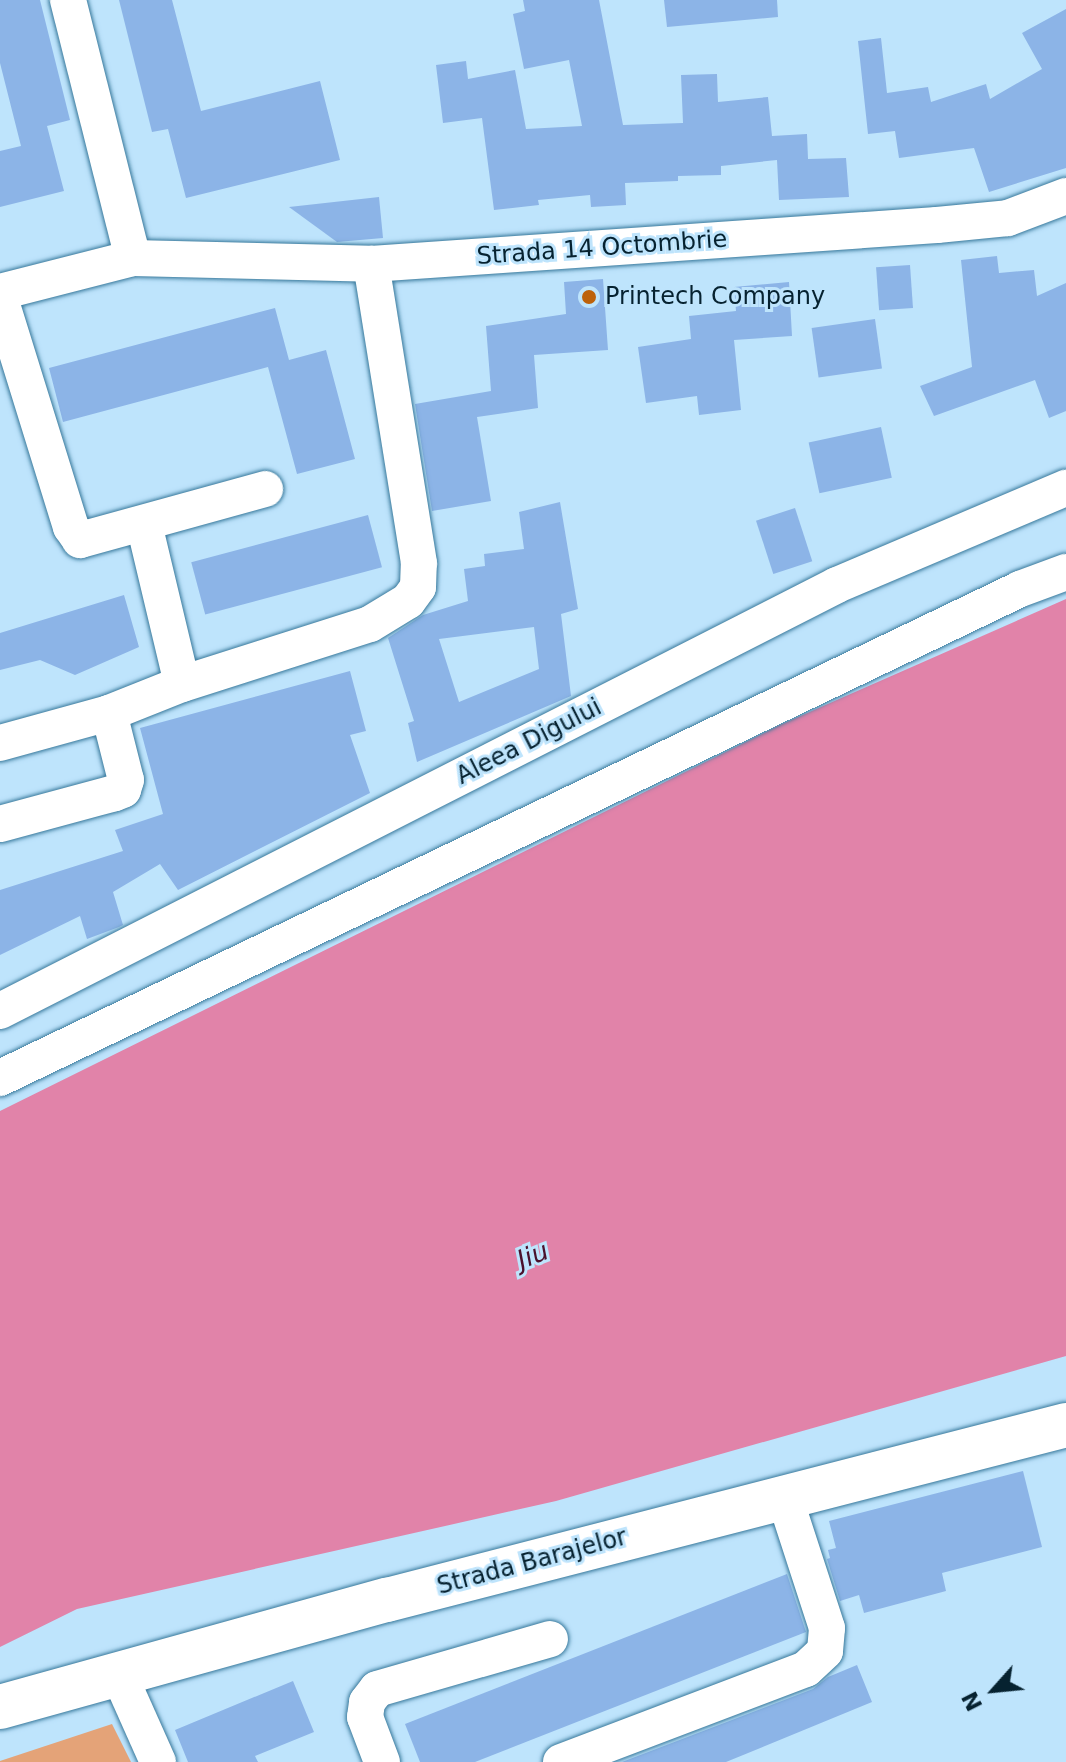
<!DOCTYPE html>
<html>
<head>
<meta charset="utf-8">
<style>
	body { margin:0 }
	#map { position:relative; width:1066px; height:1762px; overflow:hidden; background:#bee4fc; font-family:"DejaVu Sans",sans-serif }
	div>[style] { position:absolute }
	.green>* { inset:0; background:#e4a378 }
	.water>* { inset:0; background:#e183a9 }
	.building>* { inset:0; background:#8cb4e7; transform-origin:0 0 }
	.roads { filter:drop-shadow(0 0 2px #37789b) drop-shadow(0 0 2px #37789b) }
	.minor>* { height:36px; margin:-18px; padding:0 18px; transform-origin:18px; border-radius:18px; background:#fff }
	.major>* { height:44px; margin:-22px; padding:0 22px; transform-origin:22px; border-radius:22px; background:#fff }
	.dots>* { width:22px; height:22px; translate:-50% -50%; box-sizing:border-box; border:4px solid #bee4fc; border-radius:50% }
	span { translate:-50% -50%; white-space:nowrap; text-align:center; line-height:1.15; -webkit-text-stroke:6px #bee4fc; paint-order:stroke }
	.street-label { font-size:24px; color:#062230 }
	.poi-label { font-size:24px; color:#062230 }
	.left { translate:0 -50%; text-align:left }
	.water-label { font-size:26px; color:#4a102c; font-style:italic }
	.north { position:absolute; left:954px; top:1650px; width:80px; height:80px; -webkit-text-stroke:6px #bee4fc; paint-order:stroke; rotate:243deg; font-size:22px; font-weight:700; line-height:32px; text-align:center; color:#062230 }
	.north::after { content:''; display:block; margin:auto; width:28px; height:36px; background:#062230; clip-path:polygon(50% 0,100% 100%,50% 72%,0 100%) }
</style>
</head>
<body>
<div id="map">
	<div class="green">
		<div style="clip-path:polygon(112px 1724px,131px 1762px,0 1762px,0 1761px)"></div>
	</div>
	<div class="water">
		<div style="clip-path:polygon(1066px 599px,1066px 1356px,556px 1501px,77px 1609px,0 1647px,0 1111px,780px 725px)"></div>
	</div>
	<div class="building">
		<div style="clip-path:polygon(0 0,40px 0,70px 120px,47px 126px,64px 191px,0 207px,0 151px,21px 146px,0 63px)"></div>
		<div style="clip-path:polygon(119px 0,172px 0,201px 111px,320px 81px,340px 160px,186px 198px,168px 129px,152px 132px)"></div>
		<div style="clip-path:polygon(523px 0,599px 0,623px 125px,683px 123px,681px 75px,717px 74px,718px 102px,768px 97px,772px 136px,807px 134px,808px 159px,846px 158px,849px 197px,779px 200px,777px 160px,721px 166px,721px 175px,678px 176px,678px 181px,625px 183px,626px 205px,591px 207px,590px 195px,538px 200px,539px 205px,494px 210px,482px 118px,443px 123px,436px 65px,466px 61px,468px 79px,515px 70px,526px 129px,582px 126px,569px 60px,524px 69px,513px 14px,525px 11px)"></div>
		<div style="clip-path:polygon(664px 0,777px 0,778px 17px,667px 27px)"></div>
		<div style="clip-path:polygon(1066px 9px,1066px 168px,989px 192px,974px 148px,899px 158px,895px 131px,868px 134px,858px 41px,881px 38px,887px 93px,928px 87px,931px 102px,986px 84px,990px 99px,1042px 69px,1022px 33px)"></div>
		<div style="clip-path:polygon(379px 197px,383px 238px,337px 242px,289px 207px)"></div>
		<div style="clip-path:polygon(997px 256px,999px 273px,1034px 270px,1037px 296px,1066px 283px,1066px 411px,1049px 418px,1035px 380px,934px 416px,920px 386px,972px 367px,961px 260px)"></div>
		<div style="left:910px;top:265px;width:43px;height:34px;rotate:86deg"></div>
		<div style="clip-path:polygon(603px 279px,608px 350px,534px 355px,538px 408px,477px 417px,491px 501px,432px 511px,415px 404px,491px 391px,486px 326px,566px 314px,564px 282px)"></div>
		<div style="clip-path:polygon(789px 282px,792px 336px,734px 340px,741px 410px,699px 415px,697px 396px,646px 403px,638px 347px,691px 339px,689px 316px,736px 311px,734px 287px)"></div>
		<div style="clip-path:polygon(275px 308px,289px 360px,326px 350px,355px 459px,297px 474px,268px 367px,63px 422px,49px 368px)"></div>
		<div style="left:875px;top:319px;width:50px;height:64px;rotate:82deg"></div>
		<div style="left:881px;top:427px;width:52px;height:74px;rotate:78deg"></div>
		<div style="clip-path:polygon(evenodd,560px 502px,578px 609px,561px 614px,571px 696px,417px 762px,408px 723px,414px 721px,388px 638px,423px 615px,468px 601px,464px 569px,485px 566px,484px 554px,524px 549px,519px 512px,560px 502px,534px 627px,539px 669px,459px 702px,439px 639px,534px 627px)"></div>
		<div style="left:795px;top:508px;width:56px;height:41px;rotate:72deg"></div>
		<div style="left:368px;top:515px;width:54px;height:183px;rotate:75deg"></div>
		<div style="clip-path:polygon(124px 595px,139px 647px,75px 675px,40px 660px,0 670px,0 633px)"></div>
		<div style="clip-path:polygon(350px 671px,366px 731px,350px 735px,370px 793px,178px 890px,160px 864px,113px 892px,123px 925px,119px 927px,87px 939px,80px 916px,0 955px,0 890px,123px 851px,115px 830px,163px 814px,140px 728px)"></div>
		<div style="clip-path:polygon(1023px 1471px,1042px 1547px,942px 1573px,946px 1591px,864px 1613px,859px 1595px,840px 1601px,827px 1559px,830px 1558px,828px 1550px,836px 1548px,829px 1521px)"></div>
		<div style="clip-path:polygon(787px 1574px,806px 1632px,475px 1762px,420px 1762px,405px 1724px)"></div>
		<div style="clip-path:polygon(857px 1665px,872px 1702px,726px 1762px,622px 1762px,813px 1689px,828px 1677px)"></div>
		<div style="clip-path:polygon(293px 1681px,314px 1732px,255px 1756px,258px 1762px,188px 1762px,175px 1730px)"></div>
	</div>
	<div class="roads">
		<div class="minor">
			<div style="left:68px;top:0;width:266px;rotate:75.9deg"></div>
			<div style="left:0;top:292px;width:137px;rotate:-14.3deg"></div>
			<div style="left:133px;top:258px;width:238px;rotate:1.4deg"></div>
			<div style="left:371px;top:264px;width:567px;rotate:-3.94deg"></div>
			<div style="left:937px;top:225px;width:71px;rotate:-5.6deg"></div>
			<div style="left:1008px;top:218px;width:62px;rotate:-20.8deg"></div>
			<div style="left:0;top:298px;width:240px;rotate:72.8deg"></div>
			<div style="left:71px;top:527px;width:16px;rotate:55deg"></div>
			<div style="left:80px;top:540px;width:192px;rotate:-15.4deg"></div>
			<div style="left:144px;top:524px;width:164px;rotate:76.6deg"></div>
			<div style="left:109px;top:713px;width:79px;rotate:-21.7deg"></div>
			<div style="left:182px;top:684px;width:197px;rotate:-17.7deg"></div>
			<div style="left:370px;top:624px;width:44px;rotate:-31.2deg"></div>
			<div style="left:408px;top:601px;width:17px;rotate:-54deg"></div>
			<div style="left:418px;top:587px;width:24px;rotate:-88deg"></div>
			<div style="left:419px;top:563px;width:303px;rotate:-99.1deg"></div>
			<div style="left:0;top:743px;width:113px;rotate:-15.4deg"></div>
			<div style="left:109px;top:713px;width:69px;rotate:75.8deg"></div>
			<div style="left:126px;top:780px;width:10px;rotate:107deg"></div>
			<div style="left:123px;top:790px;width:9px;rotate:159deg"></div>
			<div style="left:115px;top:793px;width:119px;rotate:164.9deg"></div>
			<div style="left:0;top:1011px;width:939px;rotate:-26.97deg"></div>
			<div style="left:837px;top:585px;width:249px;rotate:-23deg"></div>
			<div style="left:0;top:1078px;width:1131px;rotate:-25.61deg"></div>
			<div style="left:1020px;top:589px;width:49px;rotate:-20.3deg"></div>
			<div style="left:118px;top:1672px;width:98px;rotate:66deg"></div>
			<div style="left:382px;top:1762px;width:48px;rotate:-110.7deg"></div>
			<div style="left:365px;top:1717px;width:15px;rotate:-82deg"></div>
			<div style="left:367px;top:1702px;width:16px;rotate:-52deg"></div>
			<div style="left:377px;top:1689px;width:180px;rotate:-16.1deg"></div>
			<div style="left:561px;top:1762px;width:262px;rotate:-20.8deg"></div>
			<div style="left:806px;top:1669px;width:26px;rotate:-43deg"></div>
			<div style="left:825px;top:1651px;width:23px;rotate:-85deg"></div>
			<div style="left:827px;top:1628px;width:139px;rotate:-108deg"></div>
		</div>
		<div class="major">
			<div style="left:0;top:1707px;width:402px;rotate:-15.5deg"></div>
			<div style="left:387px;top:1600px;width:701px;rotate:-14.45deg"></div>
		</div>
	</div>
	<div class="dots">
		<div style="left:589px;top:297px;background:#bd620b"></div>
	</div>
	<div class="street-label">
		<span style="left:602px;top:248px;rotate:-4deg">Strada 14 Octombrie</span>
		<span style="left:529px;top:742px;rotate:-27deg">Aleea Digului</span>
		<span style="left:532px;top:1562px;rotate:-15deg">Strada Barajelor</span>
	</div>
	<div class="poi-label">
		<span class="left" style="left:605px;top:297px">Printech Company</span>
	</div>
	<div class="water-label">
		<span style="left:533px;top:1256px;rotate:-22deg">Jiu</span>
	</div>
	<div class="north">N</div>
</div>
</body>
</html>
